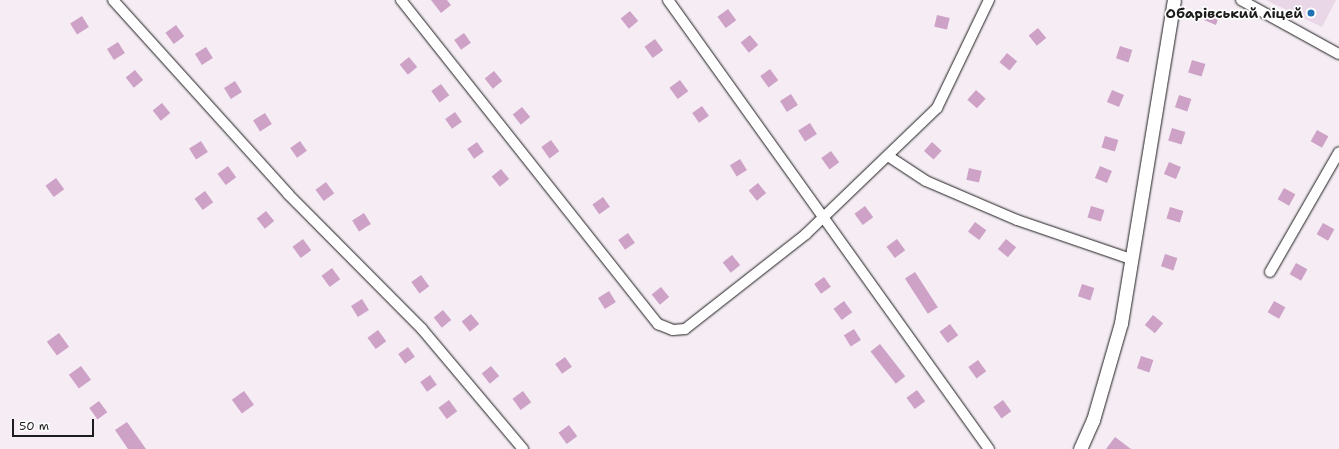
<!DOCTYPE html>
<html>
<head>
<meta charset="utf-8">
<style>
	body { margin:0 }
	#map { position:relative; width:1339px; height:449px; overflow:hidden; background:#f5ecf4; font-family:"Shantell Sans",sans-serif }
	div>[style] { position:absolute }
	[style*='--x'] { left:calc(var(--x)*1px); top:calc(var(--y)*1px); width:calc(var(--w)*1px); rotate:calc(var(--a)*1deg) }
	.built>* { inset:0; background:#e9d6e6 }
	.building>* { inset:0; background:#cda2c6; transform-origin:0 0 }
	.roads { filter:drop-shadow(0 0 1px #1c1c1c) drop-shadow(0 0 1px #1c1c1c) }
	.minor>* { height:10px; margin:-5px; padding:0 5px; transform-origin:5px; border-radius:5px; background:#fff }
	.tertiary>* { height:13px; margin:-6.5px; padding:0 6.5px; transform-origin:6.5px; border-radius:6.5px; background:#fff }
	.dots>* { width:11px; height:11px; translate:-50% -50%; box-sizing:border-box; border:2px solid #fff; border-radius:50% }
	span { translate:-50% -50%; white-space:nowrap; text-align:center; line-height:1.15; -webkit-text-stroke:3.5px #fff; paint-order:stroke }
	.poi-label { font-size:14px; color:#1c1c1c; font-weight:700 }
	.right { translate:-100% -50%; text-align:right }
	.scale { position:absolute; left:12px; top:419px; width:82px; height:18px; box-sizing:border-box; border:2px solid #1c1c1c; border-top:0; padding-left:5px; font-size:12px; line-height:14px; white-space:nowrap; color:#1c1c1c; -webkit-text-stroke:3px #fff; paint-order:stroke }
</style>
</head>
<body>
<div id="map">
	<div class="built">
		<div style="clip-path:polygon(1266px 0,1336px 0,1322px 27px)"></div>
	</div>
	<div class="building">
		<div style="clip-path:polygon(431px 0,447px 0,451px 5px,441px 13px)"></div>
		<div style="left:728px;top:9px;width:14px;height:13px;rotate:54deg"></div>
		<div style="clip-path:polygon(1207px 9px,1220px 13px,1216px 25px,1204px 20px)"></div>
		<div style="left:630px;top:11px;width:13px;height:12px;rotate:51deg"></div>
		<div style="left:937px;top:15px;width:13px;height:12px;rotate:13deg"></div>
		<div style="left:82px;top:16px;width:13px;height:14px;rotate:58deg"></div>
		<div style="left:176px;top:25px;width:14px;height:13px;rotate:54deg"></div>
		<div style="left:1038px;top:28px;width:13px;height:12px;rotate:51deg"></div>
		<div style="left:464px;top:33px;width:12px;height:12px;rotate:55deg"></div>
		<div style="left:750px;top:35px;width:13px;height:12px;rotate:51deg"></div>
		<div style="left:655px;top:39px;width:14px;height:13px;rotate:54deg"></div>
		<div style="left:118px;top:42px;width:13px;height:13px;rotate:58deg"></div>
		<div style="left:1120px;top:46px;width:13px;height:13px;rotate:18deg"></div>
		<div style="left:206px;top:47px;width:13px;height:13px;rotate:58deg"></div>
		<div style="left:1007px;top:53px;width:13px;height:12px;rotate:39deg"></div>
		<div style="left:409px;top:57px;width:13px;height:12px;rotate:51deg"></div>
		<div style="left:1192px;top:60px;width:14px;height:13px;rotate:17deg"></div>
		<div style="left:770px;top:69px;width:14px;height:12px;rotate:54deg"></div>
		<div style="left:135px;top:70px;width:13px;height:12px;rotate:51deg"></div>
		<div style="left:494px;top:71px;width:13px;height:12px;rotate:51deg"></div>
		<div style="left:680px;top:80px;width:14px;height:13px;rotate:54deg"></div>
		<div style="left:235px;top:81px;width:13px;height:13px;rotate:58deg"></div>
		<div style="left:441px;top:84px;width:14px;height:12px;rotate:54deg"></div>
		<div style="left:976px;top:90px;width:13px;height:13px;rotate:42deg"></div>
		<div style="left:1112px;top:90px;width:13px;height:13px;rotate:23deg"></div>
		<div style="left:791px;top:94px;width:13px;height:13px;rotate:58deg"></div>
		<div style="left:1179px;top:95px;width:13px;height:13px;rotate:18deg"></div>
		<div style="left:162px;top:103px;width:13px;height:12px;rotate:51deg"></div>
		<div style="left:702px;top:106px;width:12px;height:12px;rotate:55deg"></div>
		<div style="left:522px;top:107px;width:13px;height:12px;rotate:51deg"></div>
		<div style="left:455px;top:112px;width:12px;height:12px;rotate:55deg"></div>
		<div style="left:265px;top:113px;width:13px;height:14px;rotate:58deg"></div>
		<div style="left:810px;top:123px;width:13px;height:14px;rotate:58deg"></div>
		<div style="left:1172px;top:128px;width:14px;height:13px;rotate:17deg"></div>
		<div style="left:1317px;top:130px;width:13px;height:13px;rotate:29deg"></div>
		<div style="left:1105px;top:136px;width:14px;height:12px;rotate:17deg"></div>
		<div style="left:551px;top:140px;width:14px;height:12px;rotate:54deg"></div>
		<div style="left:201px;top:141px;width:13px;height:14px;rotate:58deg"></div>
		<div style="left:300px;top:141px;width:12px;height:12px;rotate:55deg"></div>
		<div style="left:477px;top:142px;width:12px;height:12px;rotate:55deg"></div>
		<div style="left:932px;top:142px;width:13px;height:12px;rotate:42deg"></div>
		<div style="left:831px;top:151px;width:14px;height:12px;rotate:54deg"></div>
		<div style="left:740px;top:159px;width:13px;height:12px;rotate:58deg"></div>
		<div style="left:1169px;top:162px;width:13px;height:13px;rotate:23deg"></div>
		<div style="left:228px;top:166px;width:14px;height:13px;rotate:54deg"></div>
		<div style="left:1100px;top:166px;width:13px;height:13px;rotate:23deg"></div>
		<div style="left:969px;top:168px;width:13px;height:12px;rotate:13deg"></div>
		<div style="left:501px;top:169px;width:13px;height:12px;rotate:51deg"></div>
		<div style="left:56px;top:178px;width:14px;height:13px;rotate:54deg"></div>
		<div style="left:326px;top:182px;width:14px;height:13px;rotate:54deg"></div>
		<div style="left:758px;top:183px;width:13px;height:12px;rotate:51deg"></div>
		<div style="left:1284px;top:188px;width:13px;height:13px;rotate:29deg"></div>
		<div style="left:205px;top:191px;width:14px;height:13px;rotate:54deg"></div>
		<div style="left:603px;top:197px;width:12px;height:13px;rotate:55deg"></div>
		<div style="left:865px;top:206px;width:14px;height:13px;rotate:54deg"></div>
		<div style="left:1091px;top:206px;width:14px;height:12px;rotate:17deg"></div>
		<div style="left:1170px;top:207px;width:14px;height:12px;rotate:17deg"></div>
		<div style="left:266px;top:211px;width:13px;height:12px;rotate:51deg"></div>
		<div style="left:364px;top:213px;width:13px;height:14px;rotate:58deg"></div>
		<div style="left:975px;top:222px;width:14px;height:12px;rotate:36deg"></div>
		<div style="left:1323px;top:223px;width:13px;height:13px;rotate:29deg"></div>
		<div style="left:628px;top:233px;width:12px;height:12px;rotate:55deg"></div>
		<div style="left:303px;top:239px;width:14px;height:13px;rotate:54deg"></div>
		<div style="left:897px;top:239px;width:14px;height:13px;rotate:54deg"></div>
		<div style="left:1006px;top:239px;width:13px;height:13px;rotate:39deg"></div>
		<div style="left:1165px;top:254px;width:13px;height:13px;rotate:18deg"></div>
		<div style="left:732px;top:255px;width:13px;height:12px;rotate:51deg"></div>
		<div style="left:1296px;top:263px;width:13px;height:13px;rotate:29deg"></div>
		<div style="left:332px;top:268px;width:14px;height:13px;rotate:54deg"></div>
		<div style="left:915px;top:272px;width:42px;height:12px;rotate:57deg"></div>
		<div style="left:421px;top:275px;width:14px;height:12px;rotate:54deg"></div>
		<div style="left:824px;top:277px;width:12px;height:12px;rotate:55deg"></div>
		<div style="left:1082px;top:284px;width:13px;height:13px;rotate:18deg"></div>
		<div style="left:661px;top:287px;width:13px;height:12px;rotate:51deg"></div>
		<div style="left:609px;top:291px;width:13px;height:13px;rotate:58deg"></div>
		<div style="left:362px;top:299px;width:13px;height:13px;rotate:58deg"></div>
		<div style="left:844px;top:301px;width:14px;height:13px;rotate:54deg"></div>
		<div style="left:1274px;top:301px;width:13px;height:13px;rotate:29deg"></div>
		<div style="left:443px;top:310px;width:13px;height:12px;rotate:51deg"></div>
		<div style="left:471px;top:314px;width:13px;height:12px;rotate:51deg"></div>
		<div style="left:1153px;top:315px;width:13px;height:13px;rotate:39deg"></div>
		<div style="left:950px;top:324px;width:14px;height:13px;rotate:54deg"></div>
		<div style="left:854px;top:329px;width:13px;height:12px;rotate:58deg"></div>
		<div style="left:378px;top:330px;width:14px;height:13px;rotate:54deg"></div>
		<div style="left:59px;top:333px;width:17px;height:15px;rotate:54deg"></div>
		<div style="left:880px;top:344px;width:41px;height:12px;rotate:52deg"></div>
		<div style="left:408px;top:347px;width:12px;height:12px;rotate:55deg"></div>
		<div style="left:1141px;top:356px;width:13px;height:13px;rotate:18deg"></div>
		<div style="left:565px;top:357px;width:12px;height:12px;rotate:55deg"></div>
		<div style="left:978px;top:360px;width:14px;height:12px;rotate:54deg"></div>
		<div style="left:81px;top:366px;width:17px;height:15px;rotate:54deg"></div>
		<div style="left:491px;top:366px;width:13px;height:12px;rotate:51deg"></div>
		<div style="left:430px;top:375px;width:12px;height:12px;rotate:55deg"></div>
		<div style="left:917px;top:390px;width:14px;height:13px;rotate:54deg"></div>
		<div style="left:244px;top:391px;width:17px;height:15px;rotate:54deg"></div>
		<div style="left:523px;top:391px;width:14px;height:13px;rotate:54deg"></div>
		<div style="left:449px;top:400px;width:14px;height:13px;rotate:54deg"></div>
		<div style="left:1003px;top:400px;width:14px;height:12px;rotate:54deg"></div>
		<div style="left:99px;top:401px;width:14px;height:12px;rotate:54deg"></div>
		<div style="clip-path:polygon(127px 422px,146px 449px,128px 449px,115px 430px)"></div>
		<div style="left:569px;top:425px;width:14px;height:13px;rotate:54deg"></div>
		<div style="clip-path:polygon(1115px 437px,1131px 449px,1106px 449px)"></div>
	</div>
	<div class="roads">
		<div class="minor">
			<div style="--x:113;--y:0;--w:261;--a:47.9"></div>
			<div style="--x:288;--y:194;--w:190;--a:45.2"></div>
			<div style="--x:422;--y:329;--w:157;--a:49.9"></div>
			<div style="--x:401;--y:0;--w:414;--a:51.6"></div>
			<div style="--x:658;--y:324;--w:16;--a:22"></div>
			<div style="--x:673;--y:330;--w:12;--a:-5"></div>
			<div style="--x:685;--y:329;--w:154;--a:-38.1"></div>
			<div style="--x:806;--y:234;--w:182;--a:-43.9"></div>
			<div style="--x:937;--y:108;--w:120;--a:-64.3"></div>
			<div style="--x:668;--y:0;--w:552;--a:54.44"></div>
			<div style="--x:1241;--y:0;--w:112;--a:28.9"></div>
			<div style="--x:888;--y:156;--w:45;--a:33.3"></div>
			<div style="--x:926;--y:181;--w:99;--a:23.2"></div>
			<div style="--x:1017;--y:220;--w:120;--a:18.9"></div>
			<div style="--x:1270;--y:272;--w:138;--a:-60.1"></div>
		</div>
		<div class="tertiary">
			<div style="--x:1080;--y:449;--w:32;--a:-66"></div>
			<div style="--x:1093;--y:420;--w:101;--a:-73.9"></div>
			<div style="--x:1121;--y:323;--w:327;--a:-80.7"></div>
		</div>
	</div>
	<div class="dots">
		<div style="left:1311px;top:13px;background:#1f6fb2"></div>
	</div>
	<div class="poi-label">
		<span class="right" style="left:1303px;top:13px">Обарівський ліцей</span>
	</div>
	<div class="scale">50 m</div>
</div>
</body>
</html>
